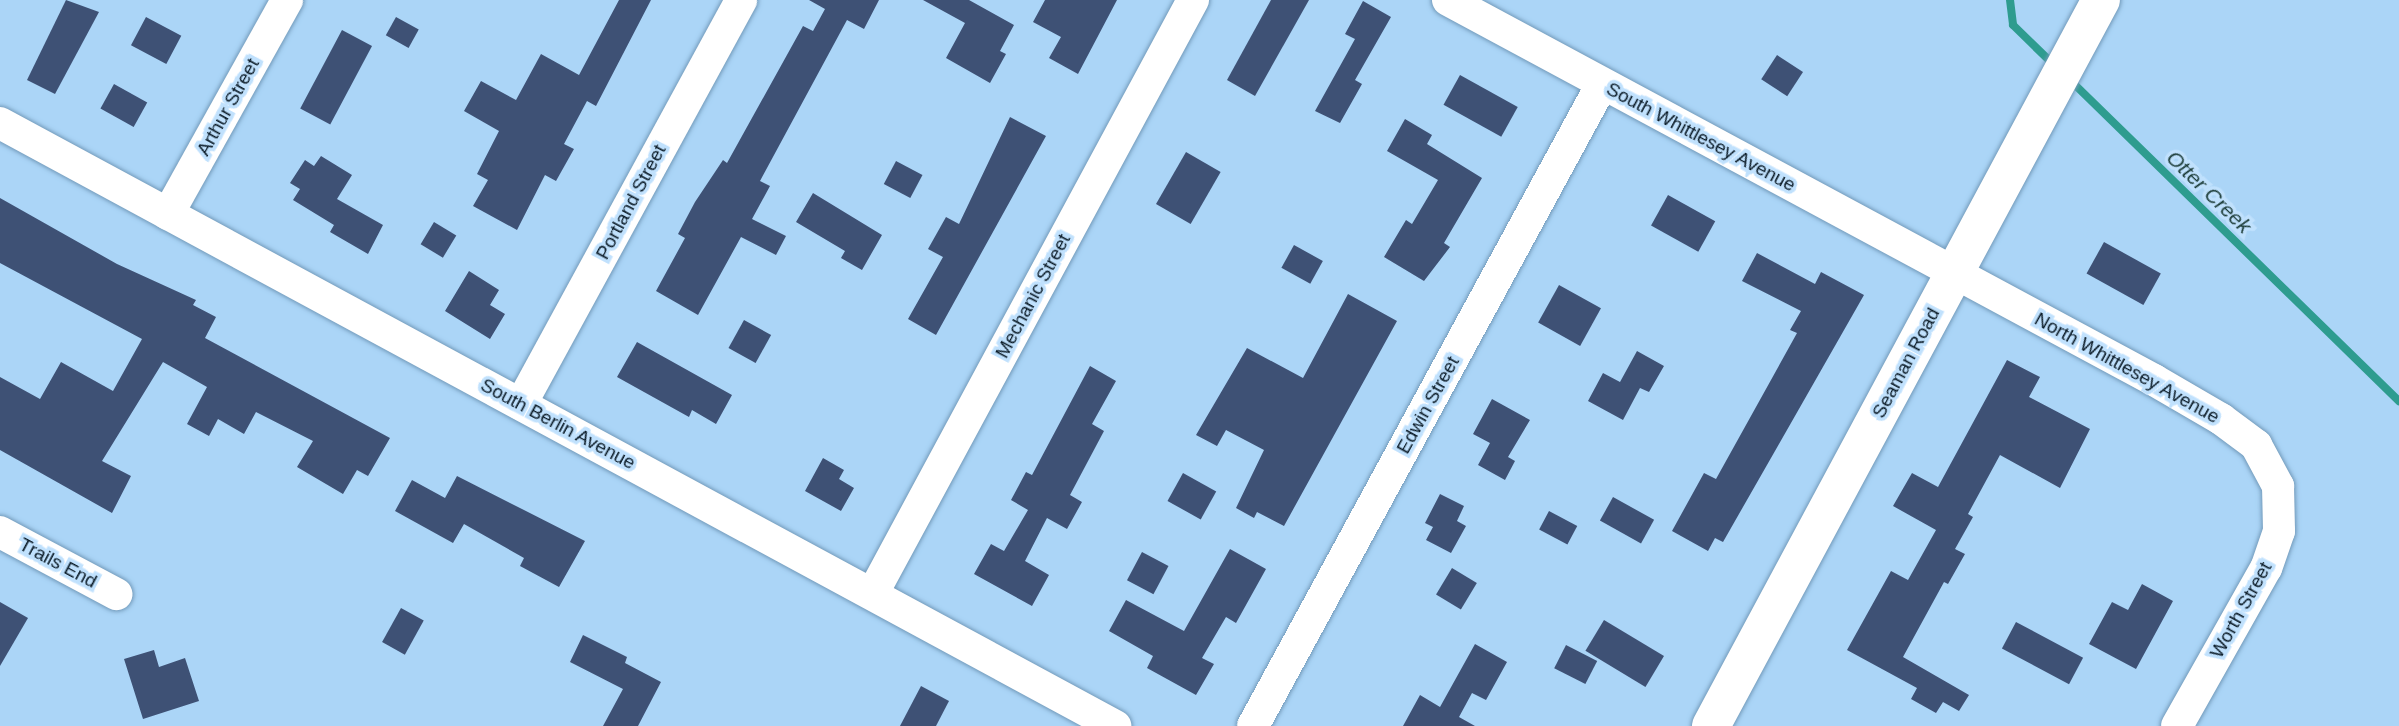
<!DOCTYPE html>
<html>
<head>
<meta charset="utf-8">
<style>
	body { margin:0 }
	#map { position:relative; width:2399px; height:726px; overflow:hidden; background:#abd5f7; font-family:Arial,sans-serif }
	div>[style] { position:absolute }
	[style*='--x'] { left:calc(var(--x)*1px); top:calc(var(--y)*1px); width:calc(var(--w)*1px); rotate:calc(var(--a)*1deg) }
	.stream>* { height:8px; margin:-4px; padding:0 4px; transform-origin:4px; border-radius:4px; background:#2e9c8f }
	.building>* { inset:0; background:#3e5175; transform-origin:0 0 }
	.roads { filter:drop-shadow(0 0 2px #729aba) drop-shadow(0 0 2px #729aba) }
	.minor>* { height:32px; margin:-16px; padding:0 16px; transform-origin:16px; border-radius:16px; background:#fff }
	.tertiary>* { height:38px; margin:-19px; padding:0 19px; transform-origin:19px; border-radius:19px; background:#fff }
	span { translate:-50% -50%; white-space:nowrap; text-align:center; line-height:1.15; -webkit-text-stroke:7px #c0e1fd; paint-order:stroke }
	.street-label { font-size:19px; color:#0b1b27 }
	.water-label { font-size:21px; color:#1b3b37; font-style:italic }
</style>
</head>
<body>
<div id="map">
	<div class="stream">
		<div style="--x:2010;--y:0;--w:25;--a:83"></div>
		<div style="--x:2013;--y:25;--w:59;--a:44.3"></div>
		<div style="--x:2070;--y:80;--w:460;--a:44.3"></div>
	</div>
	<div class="building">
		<div style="clip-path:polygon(66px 0,99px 12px,55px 94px,27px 80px)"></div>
		<div style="clip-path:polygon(619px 0,651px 0,596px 106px,587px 101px,564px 144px,574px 149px,556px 181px,545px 175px,517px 230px,473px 206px,488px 180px,477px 174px,499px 131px,464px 111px,481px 81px,516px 100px,541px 54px,579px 75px)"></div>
		<div style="clip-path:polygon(809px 0,879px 0,864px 29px,847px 20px,760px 181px,770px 186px,752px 219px,786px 236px,776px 255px,741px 237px,698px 315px,656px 291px,685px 238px,678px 234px,695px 202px,723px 160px,727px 163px,803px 26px,813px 31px,825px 9px)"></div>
		<div style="clip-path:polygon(923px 0,969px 0,1014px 25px,1000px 51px,1006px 54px,990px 83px,946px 58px,965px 23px)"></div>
		<div style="clip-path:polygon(1045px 0,1117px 0,1078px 74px,1049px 58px,1061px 37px,1033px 22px)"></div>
		<div style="clip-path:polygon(1271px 0,1309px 0,1255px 96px,1227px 80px)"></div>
		<div style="clip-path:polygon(1363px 1px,1391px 17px,1355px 80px,1362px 84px,1340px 123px,1315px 111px,1355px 39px,1345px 34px)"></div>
		<div style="left:146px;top:17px;width:40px;height:32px;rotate:28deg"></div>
		<div style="left:396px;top:17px;width:26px;height:21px;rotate:29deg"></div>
		<div style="left:342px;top:30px;width:34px;height:89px;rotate:28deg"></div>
		<div style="left:1777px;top:55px;width:31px;height:29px;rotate:33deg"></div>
		<div style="left:1460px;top:75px;width:66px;height:34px;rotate:29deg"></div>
		<div style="left:114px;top:84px;width:38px;height:28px;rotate:29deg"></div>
		<div style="clip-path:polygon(1010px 117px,1046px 136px,936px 335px,908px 319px,943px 257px,928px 249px,946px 217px,959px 224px)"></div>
		<div style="clip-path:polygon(1405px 119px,1432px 135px,1427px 144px,1482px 178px,1444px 243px,1450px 247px,1424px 281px,1384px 257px,1406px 220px,1412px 224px,1438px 180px,1387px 151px)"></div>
		<div style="left:1186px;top:152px;width:40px;height:60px;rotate:30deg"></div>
		<div style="clip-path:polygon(321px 156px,352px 175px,337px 199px,383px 225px,368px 254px,330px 232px,334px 225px,293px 200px,300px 189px,290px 183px,305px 160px,314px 166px)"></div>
		<div style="left:896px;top:161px;width:30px;height:26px;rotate:28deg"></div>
		<div style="clip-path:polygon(813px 193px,882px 235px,862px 270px,841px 258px,845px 251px,796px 222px)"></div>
		<div style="left:1668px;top:195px;width:54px;height:35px;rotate:29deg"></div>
		<div style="clip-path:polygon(0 198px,117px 264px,196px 300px,193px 305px,216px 317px,205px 338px,390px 438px,368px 476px,357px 470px,343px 494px,297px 467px,313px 441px,256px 412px,244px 434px,218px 419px,209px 436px,187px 424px,207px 387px,163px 362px,102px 461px,131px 476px,112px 513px,0 450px,0 377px,40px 399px,61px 362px,113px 391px,142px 339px,0 263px)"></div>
		<div style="left:434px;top:222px;width:26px;height:26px;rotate:31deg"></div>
		<div style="left:2104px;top:242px;width:65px;height:36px;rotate:29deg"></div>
		<div style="left:1294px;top:245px;width:33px;height:26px;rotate:29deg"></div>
		<div style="clip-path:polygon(1757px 253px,1815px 284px,1821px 272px,1864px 295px,1723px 542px,1715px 538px,1708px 551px,1672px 531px,1704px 473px,1716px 479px,1797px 333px,1790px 330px,1801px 311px,1742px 281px)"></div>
		<div style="clip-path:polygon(469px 271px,499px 290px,490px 305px,505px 314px,490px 339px,445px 311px)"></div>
		<div style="left:1559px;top:285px;width:48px;height:43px;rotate:29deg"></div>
		<div style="clip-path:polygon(1348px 294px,1397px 321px,1284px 526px,1257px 512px,1254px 518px,1236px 508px,1264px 450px,1226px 430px,1217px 446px,1196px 435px,1247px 348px,1303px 378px)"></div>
		<div style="left:744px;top:320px;width:31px;height:32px;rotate:29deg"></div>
		<div style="clip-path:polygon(637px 342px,732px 395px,716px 424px,692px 410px,689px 417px,617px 377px)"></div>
		<div style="clip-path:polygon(1637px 351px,1664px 366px,1649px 392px,1640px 388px,1623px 420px,1588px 401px,1603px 373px,1620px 382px)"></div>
		<div style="clip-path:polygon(2007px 360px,2040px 377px,2029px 397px,2090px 429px,2060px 488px,2000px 455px,1968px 514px,1973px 517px,1955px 549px,1965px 554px,1948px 584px,1944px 582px,1903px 657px,1969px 695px,1959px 711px,1943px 702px,1936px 713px,1911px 699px,1917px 688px,1847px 650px,1891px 571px,1908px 580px,1936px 530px,1893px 506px,1912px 473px,1938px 487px)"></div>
		<div style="clip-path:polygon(1090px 366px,1116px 381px,1092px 424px,1104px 431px,1070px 495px,1082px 502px,1067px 529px,1047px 518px,1025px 561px,1049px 575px,1032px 606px,974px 574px,991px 544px,1004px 551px,1028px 510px,1011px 500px,1026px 472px,1032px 475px)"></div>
		<div style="clip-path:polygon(1492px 399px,1530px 420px,1508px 457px,1515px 461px,1505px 480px,1478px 465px,1490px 443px,1473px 434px)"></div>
		<div style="clip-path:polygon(823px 458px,844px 470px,839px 479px,854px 488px,841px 511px,805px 491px)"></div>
		<div style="left:1183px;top:473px;width:38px;height:32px;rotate:29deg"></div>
		<div style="clip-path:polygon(457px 476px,585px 541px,559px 587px,520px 566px,524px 558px,464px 524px,453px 543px,395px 511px,412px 480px,445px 498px)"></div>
		<div style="clip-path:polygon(1440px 494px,1464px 506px,1457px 521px,1466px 526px,1451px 553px,1426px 540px,1433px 527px,1425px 523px)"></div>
		<div style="left:1613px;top:497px;width:47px;height:27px;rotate:29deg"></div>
		<div style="left:1549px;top:511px;width:32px;height:21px;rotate:28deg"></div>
		<div style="clip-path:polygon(1230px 549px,1266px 569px,1236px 623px,1226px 617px,1202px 658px,1214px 664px,1196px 695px,1147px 668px,1153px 656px,1109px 631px,1126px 600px,1184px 631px)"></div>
		<div style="left:1142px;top:552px;width:30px;height:32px;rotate:28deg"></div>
		<div style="left:1452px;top:568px;width:29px;height:31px;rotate:31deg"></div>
		<div style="clip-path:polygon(2142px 584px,2173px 601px,2136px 669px,2089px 644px,2112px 602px,2128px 610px)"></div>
		<div style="clip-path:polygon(0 602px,28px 618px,0 666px)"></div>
		<div style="left:401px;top:608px;width:26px;height:39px;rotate:29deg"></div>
		<div style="left:1604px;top:620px;width:70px;height:36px;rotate:31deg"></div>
		<div style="left:2016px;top:622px;width:76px;height:30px;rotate:28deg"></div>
		<div style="clip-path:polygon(583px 635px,627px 657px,625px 663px,661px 682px,638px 726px,603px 726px,623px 689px,570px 662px)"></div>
		<div style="clip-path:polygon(1475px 644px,1507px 662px,1486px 700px,1472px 693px,1459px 717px,1475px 726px,1403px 726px,1420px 695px,1440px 707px)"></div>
		<div style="left:1566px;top:645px;width:35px;height:26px;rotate:27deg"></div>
		<div style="clip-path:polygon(154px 650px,159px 667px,185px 658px,199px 701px,143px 719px,124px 659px)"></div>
		<div style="clip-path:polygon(921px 686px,949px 701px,936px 726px,900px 726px)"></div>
	</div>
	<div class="roads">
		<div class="minor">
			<div style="--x:1448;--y:0;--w:802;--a:28.29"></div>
			<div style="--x:2154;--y:380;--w:78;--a:30.2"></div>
			<div style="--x:2221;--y:419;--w:44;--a:36.6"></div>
			<div style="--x:2256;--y:445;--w:47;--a:61.8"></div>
			<div style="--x:2278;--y:486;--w:45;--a:88.7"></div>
			<div style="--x:2279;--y:531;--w:39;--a:109"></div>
			<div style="--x:2266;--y:568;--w:181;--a:119.4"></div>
			<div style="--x:0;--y:123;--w:1268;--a:28.4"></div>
			<div style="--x:168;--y:214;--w:245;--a:-60.9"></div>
			<div style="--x:521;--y:404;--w:460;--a:-61.4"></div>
			<div style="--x:0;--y:532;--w:132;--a:28.1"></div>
			<div style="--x:873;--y:593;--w:674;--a:-61.65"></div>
			<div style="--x:1253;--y:726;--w:731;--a:-61.47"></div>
		</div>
		<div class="tertiary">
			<div style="--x:1711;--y:726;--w:824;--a:-61.76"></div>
		</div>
	</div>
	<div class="street-label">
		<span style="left:228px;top:107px;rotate:-61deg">Arthur Street</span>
		<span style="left:1701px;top:137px;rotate:28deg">South Whittlesey Avenue</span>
		<span style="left:631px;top:202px;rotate:-62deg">Portland Street</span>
		<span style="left:1033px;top:296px;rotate:-62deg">Mechanic Street</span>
		<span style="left:1906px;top:363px;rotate:-62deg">Seaman Road</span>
		<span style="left:2127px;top:368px;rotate:29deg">North Whittlesey Avenue</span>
		<span style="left:1428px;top:405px;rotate:-61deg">Edwin Street</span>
		<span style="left:558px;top:424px;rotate:28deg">South Berlin Avenue</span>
		<span style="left:58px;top:563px;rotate:28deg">Trails End</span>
		<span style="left:2241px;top:610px;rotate:-61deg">Worth Street</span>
	</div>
	<div class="water-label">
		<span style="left:2209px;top:192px;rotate:44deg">Otter Creek</span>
	</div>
</div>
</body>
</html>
